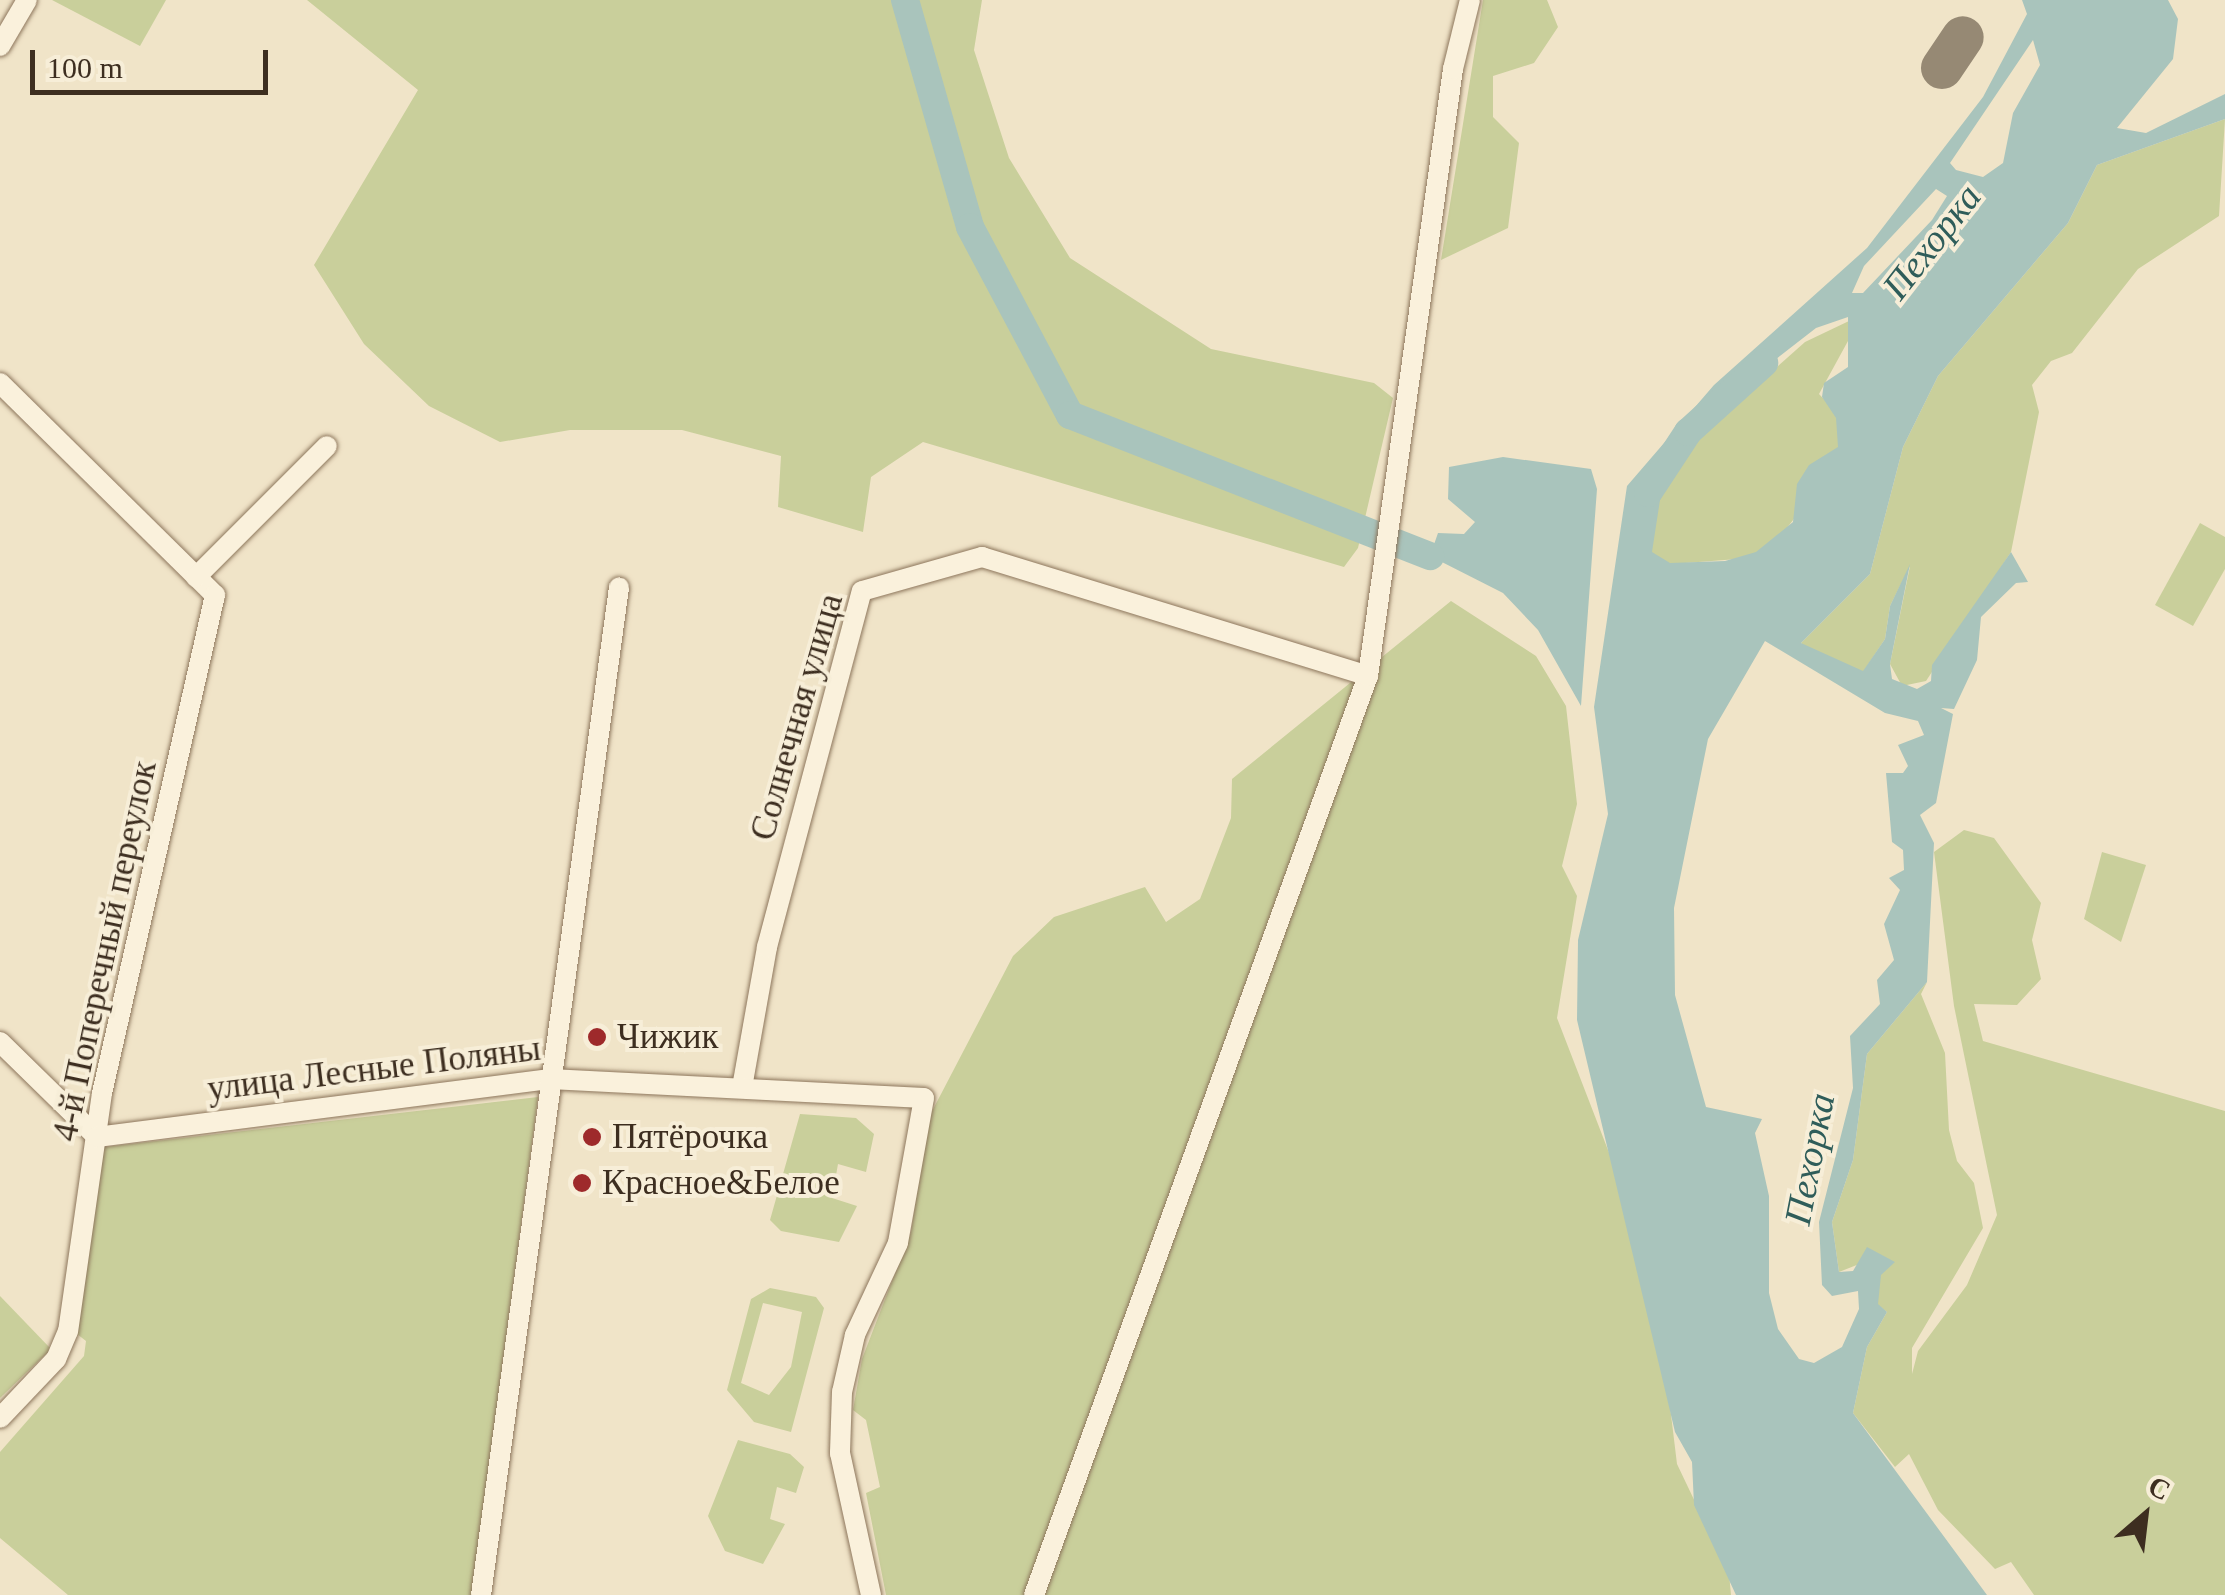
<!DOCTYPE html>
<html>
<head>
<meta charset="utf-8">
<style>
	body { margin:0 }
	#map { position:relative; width:2225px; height:1595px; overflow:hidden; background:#f0e4c8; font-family:Georgia,serif }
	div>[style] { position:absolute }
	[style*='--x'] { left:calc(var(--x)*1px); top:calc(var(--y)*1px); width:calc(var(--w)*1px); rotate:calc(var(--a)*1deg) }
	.green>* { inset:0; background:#c9cf9b }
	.water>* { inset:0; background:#a9c4bc }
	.river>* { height:28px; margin:-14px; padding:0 14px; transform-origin:14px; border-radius:14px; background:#a9c4bc }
	.taxiway>* { height:42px; margin:-21px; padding:0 21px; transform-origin:21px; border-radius:21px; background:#968974 }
	.roads { filter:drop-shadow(0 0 2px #8d765c) drop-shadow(0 0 2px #8d765c) }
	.minor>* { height:20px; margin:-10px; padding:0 10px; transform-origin:10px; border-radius:10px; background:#faf1dc }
	.dots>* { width:28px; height:28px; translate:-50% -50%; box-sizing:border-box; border:5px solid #f7eed8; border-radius:50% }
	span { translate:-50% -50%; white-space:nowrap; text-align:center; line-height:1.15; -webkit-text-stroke:8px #f7eed8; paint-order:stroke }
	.street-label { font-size:35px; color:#3d2e20 }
	.poi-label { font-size:35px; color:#3d2e20 }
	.left { translate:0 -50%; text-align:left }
	.water-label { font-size:38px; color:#2f5d5a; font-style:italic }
	.north { position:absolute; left:2095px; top:1465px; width:100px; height:100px; -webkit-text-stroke:8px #f7eed8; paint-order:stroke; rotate:28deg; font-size:28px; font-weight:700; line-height:40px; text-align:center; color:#3d2e20 }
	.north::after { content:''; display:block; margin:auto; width:35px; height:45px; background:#3d2e20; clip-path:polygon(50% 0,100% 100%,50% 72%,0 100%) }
	.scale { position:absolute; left:30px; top:50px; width:238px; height:45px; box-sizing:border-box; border:5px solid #3d2e20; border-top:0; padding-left:12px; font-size:30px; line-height:35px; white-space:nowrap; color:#3d2e20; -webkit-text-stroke:8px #f7eed8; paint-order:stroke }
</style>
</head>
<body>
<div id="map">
	<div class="green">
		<div style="clip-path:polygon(52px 0,166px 0,140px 46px)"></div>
		<div style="clip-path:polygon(307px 0,982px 0,974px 50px,1009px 158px,1070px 258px,1211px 349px,1374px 383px,1393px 398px,1358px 548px,1344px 567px,923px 442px,871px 477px,863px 532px,778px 507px,781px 456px,682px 430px,570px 430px,500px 442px,429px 406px,364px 344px,314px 265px,418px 90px)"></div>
		<div style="clip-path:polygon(1483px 0,1547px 0,1558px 27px,1534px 63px,1493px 76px,1493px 117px,1519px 143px,1508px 228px,1441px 260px)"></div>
		<div style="clip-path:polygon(2225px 119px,2219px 216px,2138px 269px,2072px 353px,2051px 361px,2032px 385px,2039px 412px,2011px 552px,1926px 681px,1902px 686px,1890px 664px,1910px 566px,1890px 606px,1885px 639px,1863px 672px,1812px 654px,1801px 643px,1870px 574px,1903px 447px,1938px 376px,2068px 223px,2097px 165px)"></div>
		<div style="clip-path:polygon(1849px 321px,1854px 330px,1819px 394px,1837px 413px,1840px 455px,1797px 515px,1764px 557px,1659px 565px,1646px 543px,1661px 470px,1805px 342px)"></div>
		<div style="clip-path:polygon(2200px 523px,2225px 537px,2225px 569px,2193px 626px,2155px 605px)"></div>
		<div style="clip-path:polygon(1451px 601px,1536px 656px,1566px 706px,1577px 804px,1562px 866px,1577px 896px,1557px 1018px,1613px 1163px,1668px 1390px,1677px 1464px,1729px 1573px,1731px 1595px,886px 1595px,866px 1493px,880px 1487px,866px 1420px,853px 1410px,862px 1359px,911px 1232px,928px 1119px,1013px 956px,1054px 917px,1145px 887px,1166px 922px,1200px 899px,1231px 818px,1232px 779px)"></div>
		<div style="clip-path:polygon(1964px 830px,1994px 838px,2041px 903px,2032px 940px,2041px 979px,2017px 1005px,1974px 1004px,1983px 1041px,2225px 1111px,2225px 1595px,2034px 1595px,2011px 1562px,1995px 1569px,1938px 1510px,1909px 1454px,1895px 1467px,1853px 1413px,1867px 1347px,1887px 1312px,1878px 1305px,1877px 1257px,1839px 1272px,1832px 1222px,1853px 1160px,1867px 1054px,1927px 982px,1921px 994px,1945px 1053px,1949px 1130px,1957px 1161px,1974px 1183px,1983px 1228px,1912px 1348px,1912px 1374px,1918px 1351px,1967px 1285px,1997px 1215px,1954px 1006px,1934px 852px)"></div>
		<div style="clip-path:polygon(2102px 852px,2146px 865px,2121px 942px,2084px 919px)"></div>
		<div style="clip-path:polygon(538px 1097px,472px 1595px,68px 1595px,0 1538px,0 1452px,84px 1356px,86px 1341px,77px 1334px,104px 1147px)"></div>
		<div style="clip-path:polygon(800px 1114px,856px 1118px,874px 1134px,866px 1172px,838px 1164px,832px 1198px,857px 1206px,839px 1242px,781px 1231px,770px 1220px)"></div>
		<div style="clip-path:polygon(evenodd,770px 1288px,816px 1297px,824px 1308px,791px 1432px,754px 1422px,727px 1390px,751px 1299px,770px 1288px,763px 1303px,802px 1312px,791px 1367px,769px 1395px,741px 1383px,763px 1303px)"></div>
		<div style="clip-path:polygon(0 1296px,51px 1349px,0 1398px)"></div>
		<div style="clip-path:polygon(738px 1440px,790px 1454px,804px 1467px,796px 1493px,777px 1487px,770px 1519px,785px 1524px,763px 1564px,725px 1551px,708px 1516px)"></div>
	</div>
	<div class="water">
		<div style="clip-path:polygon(evenodd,2022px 0,2168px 0,2178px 19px,2173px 59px,2117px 128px,2146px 133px,2225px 94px,2225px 119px,2097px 165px,2068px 223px,1938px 376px,1903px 447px,1870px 574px,1801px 643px,1863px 671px,1885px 639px,1890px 606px,1910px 564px,1890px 664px,1892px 679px,1917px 689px,1931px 681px,1932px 665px,2011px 552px,2028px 582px,2016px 583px,1981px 617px,1977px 660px,1954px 709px,1941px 708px,1953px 714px,1936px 803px,1920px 815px,1934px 843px,1927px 982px,1867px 1054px,1853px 1160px,1832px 1222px,1839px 1272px,1853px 1271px,1867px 1247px,1895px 1262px,1881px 1275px,1878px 1304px,1887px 1312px,1867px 1347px,1853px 1413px,1987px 1595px,1736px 1595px,1694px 1505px,1692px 1462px,1675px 1432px,1577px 1020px,1578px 940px,1608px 814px,1594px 707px,1627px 486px,1714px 385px,1867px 248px,1983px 97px,2027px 14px,2022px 0,2033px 40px,2040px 65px,2013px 113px,2003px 163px,1983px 177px,1956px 170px,1950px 163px,2033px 40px,2022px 0,1936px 189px,1947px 196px,1932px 220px,1863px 293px,1852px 293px,1864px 266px,1936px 189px,2022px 0,1848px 317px,1848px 367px,1824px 383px,1822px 397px,1836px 418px,1838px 447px,1809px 465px,1797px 484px,1793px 522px,1756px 552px,1725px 561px,1670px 563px,1652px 552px,1666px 461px,1727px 397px,1816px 328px,1848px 317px,2022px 0,1765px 641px,1885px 713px,1918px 721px,1924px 735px,1898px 745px,1908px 766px,1903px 773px,1886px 773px,1892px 842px,1903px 850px,1904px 870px,1889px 878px,1900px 890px,1884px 924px,1894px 960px,1877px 980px,1880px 1004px,1850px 1036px,1853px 1088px,1819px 1222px,1822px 1285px,1832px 1296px,1858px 1291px,1859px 1309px,1842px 1347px,1814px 1363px,1799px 1359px,1778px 1329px,1769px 1293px,1769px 1196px,1755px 1133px,1762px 1119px,1706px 1107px,1675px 995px,1674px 908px,1708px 739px,1765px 641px)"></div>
		<div style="clip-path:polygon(1503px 457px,1591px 469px,1597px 489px,1581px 706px,1538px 630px,1503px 593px,1430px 556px,1438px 533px,1464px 534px,1475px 522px,1448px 499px,1449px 467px)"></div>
	</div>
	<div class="river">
		<div style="--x:905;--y:0;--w:236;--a:74"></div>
		<div style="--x:970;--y:227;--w:213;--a:62"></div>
		<div style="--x:1070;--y:415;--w:387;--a:21.4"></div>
		<div style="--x:1648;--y:493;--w:73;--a:-56.7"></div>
		<div style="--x:1688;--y:432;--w:103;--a:-42.2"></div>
	</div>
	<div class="taxiway">
		<div style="--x:1942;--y:68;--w:37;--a:-56"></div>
	</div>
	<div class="roads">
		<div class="minor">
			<div style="--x:0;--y:46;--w:53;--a:-59.6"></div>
			<div style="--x:0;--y:383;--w:302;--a:44.6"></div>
			<div style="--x:215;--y:595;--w:511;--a:102.78"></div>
			<div style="--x:102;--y:1093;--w:240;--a:98.1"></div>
			<div style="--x:68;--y:1331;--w:30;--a:113"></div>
			<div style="--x:56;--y:1359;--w:81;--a:133.5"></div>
			<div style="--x:196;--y:577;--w:185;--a:-45"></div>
			<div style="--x:0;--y:1042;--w:136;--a:44.4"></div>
			<div style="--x:743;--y:1082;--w:137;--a:-79.9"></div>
			<div style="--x:767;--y:947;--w:368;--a:-75.1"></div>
			<div style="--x:862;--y:591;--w:125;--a:-15.8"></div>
			<div style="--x:982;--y:557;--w:404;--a:17.1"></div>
			<div style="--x:97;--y:1137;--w:457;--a:-7.3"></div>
			<div style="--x:550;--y:1079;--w:374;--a:2.9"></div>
			<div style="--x:924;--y:1098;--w:147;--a:100.2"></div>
			<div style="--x:898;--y:1243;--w:102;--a:115.1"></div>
			<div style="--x:855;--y:1335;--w:58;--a:102.8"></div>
			<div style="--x:842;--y:1392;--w:61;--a:91.9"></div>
			<div style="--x:840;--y:1453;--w:145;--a:77.7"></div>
			<div style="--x:481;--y:1595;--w:1017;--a:-82.2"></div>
			<div style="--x:1034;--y:1595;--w:978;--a:-70.03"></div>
			<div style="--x:1368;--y:676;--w:613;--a:-82.03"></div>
			<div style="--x:1453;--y:69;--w:71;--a:-76.2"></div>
		</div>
	</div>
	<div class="dots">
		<div style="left:597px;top:1037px;background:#9e2a2b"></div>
		<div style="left:592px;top:1137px;background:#9e2a2b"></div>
		<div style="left:582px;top:1183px;background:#9e2a2b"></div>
	</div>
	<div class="street-label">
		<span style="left:797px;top:717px;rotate:-74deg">Солнечная улица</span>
		<span style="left:105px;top:951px;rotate:-78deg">4-й Поперечный переулок</span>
		<span style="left:374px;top:1069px;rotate:-7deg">улица Лесные Поляны</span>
	</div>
	<div class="poi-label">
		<span class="left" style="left:617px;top:1037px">Чижик</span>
		<span class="left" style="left:612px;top:1137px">Пятёрочка</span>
		<span class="left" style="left:602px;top:1183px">Красное&amp;Белое</span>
	</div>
	<div class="water-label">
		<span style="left:1932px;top:242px;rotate:-52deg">Пехорка</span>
		<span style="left:1810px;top:1159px;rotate:-79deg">Пехорка</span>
	</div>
	<div class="north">С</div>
	<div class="scale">100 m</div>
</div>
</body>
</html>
